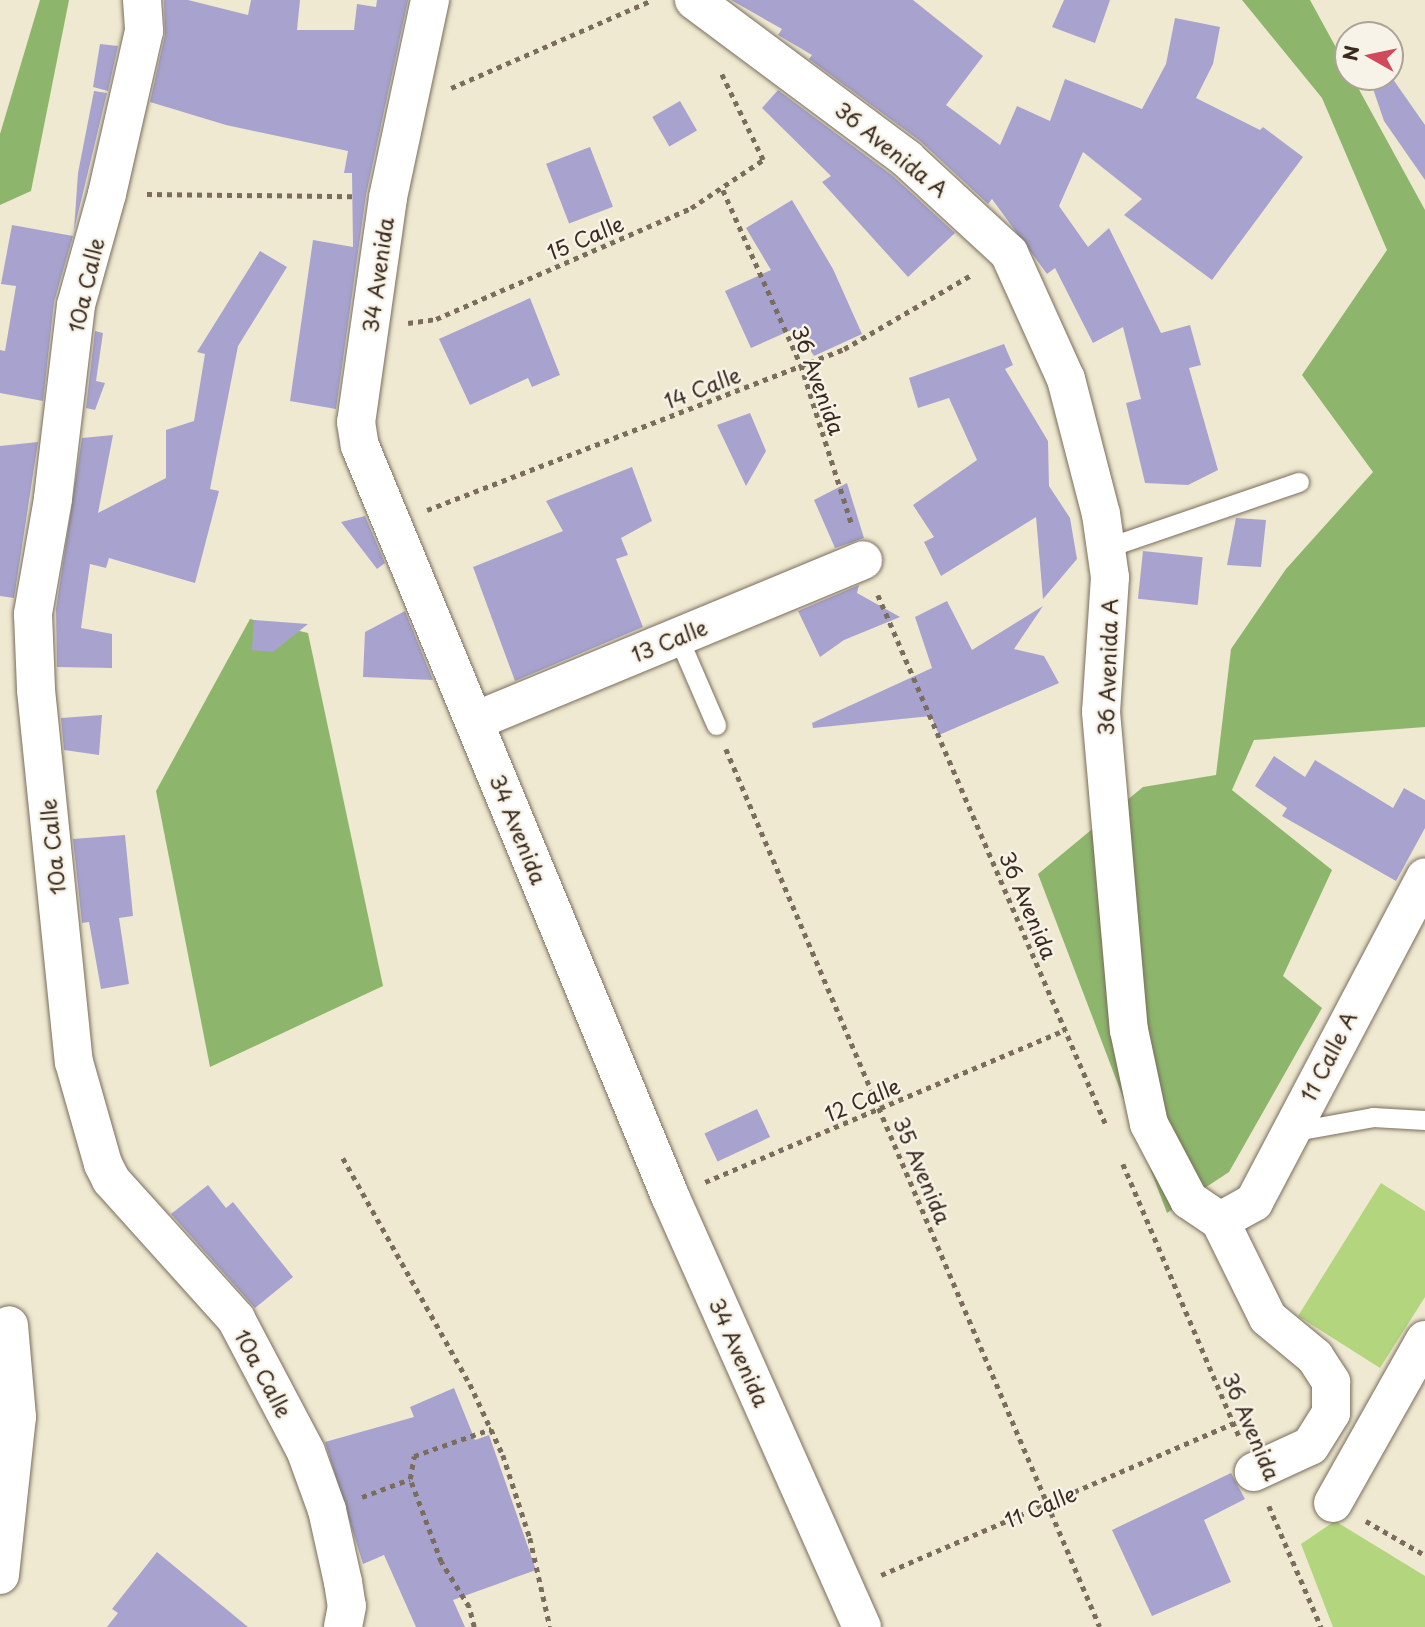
<!DOCTYPE html>
<html>
<head>
<meta charset="utf-8">
<style>
	body { margin:0 }
	#map { position:relative; width:1425px; height:1627px; overflow:hidden; background:#efe9d1; font-family:"Playpen Sans",sans-serif }
	div>[style] { position:absolute }
	[style*='--x'] { left:calc(var(--x)*1px); top:calc(var(--y)*1px); width:calc(var(--w)*1px); rotate:calc(var(--a)*1deg) }
	.green>* { inset:0; background:#b2d57d }
	.forest>* { inset:0; background:#8db66c }
	.building>* { inset:0; background:#a8a3ce; transform-origin:0 0 }
	.path>* { height:4.5px; margin-top:-2.25px; transform-origin:0; background:repeating-linear-gradient(90deg,#7a6d5d 0 5px,transparent 0 10px) }
	.roads { filter:drop-shadow(0 0 2px #7a6d5d) drop-shadow(0 0 2px #7a6d5d) }
	.lane>* { height:19px; margin:-9.5px; padding:0 9.5px; transform-origin:9.5px; border-radius:9.5px; background:#fff }
	.street>* { height:38px; margin:-19px; padding:0 19px; transform-origin:19px; border-radius:19px; background:#fff }
	span { translate:-50% -50%; white-space:nowrap; text-align:center; line-height:1.15; -webkit-text-stroke:5px #f7f3e8; paint-order:stroke }
	.street-label { font-size:21px; color:#3b2a1e }
	.north { position:absolute; left:1334px; top:21px; width:70px; height:70px; box-sizing:border-box; background:#f7f3e8; border:2px solid #aca397; border-radius:50%; rotate:279deg; font-size:19px; font-weight:700; line-height:28px; text-align:center; color:#3b2a1e }
	.north::after { content:''; display:block; margin:auto; width:24px; height:32px; background:#d1495b; clip-path:polygon(50% 0,100% 100%,50% 72%,0 100%) }
</style>
</head>
<body>
<div id="map">
	<div class="green">
		<div style="clip-path:polygon(1381px 1183px,1425px 1211px,1425px 1297px,1380px 1368px,1298px 1316px)"></div>
		<div style="clip-path:polygon(1335px 1521px,1425px 1576px,1425px 1627px,1333px 1627px,1301px 1544px)"></div>
	</div>
	<div class="forest">
		<div style="clip-path:polygon(40px 0,69px 0,31px 191px,0 205px,0 134px)"></div>
		<div style="clip-path:polygon(1242px 0,1310px 0,1425px 210px,1425px 727px,1254px 740px,1232px 790px,1332px 870px,1283px 976px,1322px 1008px,1229px 1172px,1167px 1213px,1038px 874px,1143px 787px,1216px 775px,1231px 649px,1286px 569px,1373px 472px,1302px 375px,1387px 250px,1322px 98px)"></div>
		<div style="clip-path:polygon(250px 619px,308px 633px,383px 986px,210px 1067px,156px 791px)"></div>
	</div>
	<div class="building">
		<div style="clip-path:polygon(164px 0,188px 0,248px 15px,251px 0,300px 0,297px 30px,354px 30px,357px 4px,376px 7px,377px 0,408px 0,366px 195px,336px 409px,290px 401px,313px 240px,353px 247px,352px 173px,344px 173px,348px 151px,226px 125px,150px 102px,165px 35px)"></div>
		<div style="clip-path:polygon(731px 0,913px 0,983px 56px,946px 105px,1000px 145px,1017px 106px,1050px 121px,1065px 79px,1142px 109px,1166px 64px,1175px 18px,1220px 27px,1213px 64px,1196px 98px,1260px 130px,1263px 127px,1303px 157px,1212px 280px,1124px 215px,1142px 199px,1083px 152px,1059px 206px,1088px 247px,1109px 228px,1161px 333px,1190px 325px,1201px 365px,1189px 368px,1218px 470px,1188px 485px,1145px 483px,1126px 403px,1141px 399px,1123px 327px,1093px 343px,1055px 268px,1047px 274px,992px 199px,988px 204px,920px 141px,809px 59px,812px 55px,778px 35px,782px 29px)"></div>
		<div style="clip-path:polygon(1064px 0,1110px 0,1095px 43px,1052px 27px)"></div>
		<div style="clip-path:polygon(100px 44px,118px 46px,108px 91px,93px 87px)"></div>
		<div style="clip-path:polygon(1390px 75px,1425px 125px,1425px 180px,1384px 121px,1369px 77px)"></div>
		<div style="clip-path:polygon(778px 90px,893px 176px,955px 233px,908px 277px,822px 182px,831px 176px,762px 108px)"></div>
		<div style="clip-path:polygon(94px 91px,107px 93px,74px 230px,78px 173px)"></div>
		<div style="left:680px;top:101px;width:34px;height:32px;rotate:60deg"></div>
		<div style="left:590px;top:147px;width:64px;height:47px;rotate:69deg"></div>
		<div style="clip-path:polygon(792px 200px,833px 269px,862px 334px,814px 356px,796px 328px,751px 348px,725px 291px,771px 270px,746px 228px)"></div>
		<div style="clip-path:polygon(12px 225px,73px 236px,54px 302px,43px 401px,0 393px,0 350px,5px 351px,16px 286px,1px 284px)"></div>
		<div style="clip-path:polygon(260px 251px,287px 267px,238px 346px,210px 489px,219px 491px,195px 583px,109px 558px,106px 568px,90px 564px,81px 628px,112px 634px,112px 668px,57px 667px,56px 609px,82px 438px,113px 435px,98px 513px,166px 478px,166px 430px,194px 421px,205px 354px,197px 352px)"></div>
		<div style="clip-path:polygon(530px 298px,560px 375px,532px 387px,528px 378px,470px 405px,439px 339px)"></div>
		<div style="clip-path:polygon(95px 331px,103px 333px,96px 381px,105px 383px,95px 410px,86px 408px)"></div>
		<div style="clip-path:polygon(1004px 344px,1013px 365px,1005px 369px,1048px 441px,1049px 486px,1070px 518px,1077px 559px,1043px 599px,1036px 517px,941px 576px,924px 542px,934px 537px,913px 505px,977px 460px,949px 398px,918px 408px,909px 378px)"></div>
		<div style="clip-path:polygon(750px 413px,766px 451px,746px 486px,717px 425px)"></div>
		<div style="clip-path:polygon(38px 442px,14px 598px,0 596px,0 446px)"></div>
		<div style="clip-path:polygon(632px 467px,652px 521px,621px 538px,628px 555px,616px 559px,643px 627px,515px 681px,473px 567px,563px 531px,546px 501px)"></div>
		<div style="clip-path:polygon(847px 483px,864px 538px,835px 548px,814px 500px)"></div>
		<div style="clip-path:polygon(365px 516px,385px 563px,377px 569px,341px 522px)"></div>
		<div style="clip-path:polygon(1236px 518px,1266px 520px,1261px 567px,1227px 565px)"></div>
		<div style="left:1143px;top:551px;width:60px;height:48px;rotate:6deg"></div>
		<div style="clip-path:polygon(859px 585px,857px 593px,900px 617px,844px 640px,820px 657px,798px 611px)"></div>
		<div style="clip-path:polygon(947px 601px,972px 650px,1043px 606px,1014px 649px,1044px 656px,1059px 683px,939px 735px,931px 716px,813px 728px,812px 723px,932px 668px,915px 617px)"></div>
		<div style="clip-path:polygon(405px 611px,433px 680px,363px 677px,365px 632px)"></div>
		<div style="clip-path:polygon(254px 620px,308px 624px,273px 652px,252px 650px)"></div>
		<div style="clip-path:polygon(102px 715px,99px 755px,64px 750px,61px 718px)"></div>
		<div style="clip-path:polygon(1274px 756px,1305px 777px,1315px 760px,1393px 808px,1404px 788px,1425px 800px,1425px 828px,1396px 881px,1282px 816px,1287px 808px,1255px 786px)"></div>
		<div style="clip-path:polygon(125px 835px,133px 916px,119px 918px,129px 984px,101px 989px,89px 922px,82px 923px,73px 839px)"></div>
		<div style="left:757px;top:1109px;width:31px;height:58px;rotate:65deg"></div>
		<div style="clip-path:polygon(208px 1185px,226px 1208px,233px 1202px,293px 1277px,255px 1308px,171px 1214px)"></div>
		<div style="clip-path:polygon(454px 1388px,475px 1440px,489px 1435px,536px 1570px,453px 1600px,465px 1627px,416px 1627px,384px 1555px,363px 1564px,325px 1442px,414px 1417px,410px 1407px)"></div>
		<div style="clip-path:polygon(1231px 1473px,1245px 1499px,1204px 1520px,1231px 1582px,1152px 1616px,1112px 1530px)"></div>
		<div style="clip-path:polygon(157px 1552px,248px 1627px,107px 1627px,118px 1613px,112px 1609px)"></div>
	</div>
	<div class="path">
		<div style="--x:451;--y:88;--w:219;--a:-23.6"></div>
		<div style="--x:723;--y:190;--w:192;--a:66"></div>
		<div style="--x:801;--y:365;--w:168;--a:72.3"></div>
		<div style="--x:147;--y:194;--w:205;--a:0.6"></div>
		<div style="--x:408;--y:323;--w:28;--a:-8"></div>
		<div style="--x:436;--y:319;--w:278;--a:-23.5"></div>
		<div style="--x:691;--y:208;--w:87;--a:-33.7"></div>
		<div style="--x:763;--y:160;--w:99;--a:-115.8"></div>
		<div style="--x:427;--y:510;--w:447;--a:-21.1"></div>
		<div style="--x:844;--y:349;--w:149;--a:-30.2"></div>
		<div style="--x:878;--y:595;--w:579;--a:66.71"></div>
		<div style="--x:726;--y:749;--w:954;--a:66.93"></div>
		<div style="--x:343;--y:1158;--w:259;--a:60.7"></div>
		<div style="--x:470;--y:1384;--w:78;--a:65.1"></div>
		<div style="--x:503;--y:1455;--w:87;--a:72"></div>
		<div style="--x:530;--y:1538;--w:91;--a:77.3"></div>
		<div style="--x:1123;--y:1164;--w:296;--a:66.9"></div>
		<div style="--x:705;--y:1182;--w:391;--a:-22.9"></div>
		<div style="--x:362;--y:1497;--w:51;--a:-20.6"></div>
		<div style="--x:1269;--y:1506;--w:132;--a:66.7"></div>
		<div style="--x:1366;--y:1521;--w:68;--a:30"></div>
		<div style="--x:881;--y:1575;--w:384;--a:-23.3"></div>
		<div style="--x:474;--y:1627;--w:21;--a:-104"></div>
		<div style="--x:469;--y:1607;--w:53;--a:-121.9"></div>
		<div style="--x:441;--y:1562;--w:89;--a:-110.5"></div>
		<div style="--x:410;--y:1479;--w:23;--a:-80"></div>
		<div style="--x:414;--y:1456;--w:82;--a:-19.3"></div>
	</div>
	<div class="roads">
		<div class="lane">
			<div style="--x:1106;--y:548;--w:204;--a:-18.9"></div>
			<div style="--x:678;--y:637;--w:96;--a:66.6"></div>
			<div style="--x:1290;--y:1132;--w:84;--a:-10.2"></div>
			<div style="--x:1373;--y:1117;--w:52;--a:3.3"></div>
		</div>
		<div class="street">
			<div style="--x:142;--y:0;--w:31;--a:86"></div>
			<div style="--x:144;--y:31;--w:167;--a:102.8"></div>
			<div style="--x:107;--y:194;--w:115;--a:105.6"></div>
			<div style="--x:76;--y:305;--w:195;--a:96.8"></div>
			<div style="--x:53;--y:499;--w:117;--a:99.9"></div>
			<div style="--x:33;--y:614;--w:76;--a:87.7"></div>
			<div style="--x:36;--y:690;--w:374;--a:84.2"></div>
			<div style="--x:74;--y:1062;--w:106;--a:74.1"></div>
			<div style="--x:103;--y:1164;--w:18;--a:63"></div>
			<div style="--x:111;--y:1180;--w:187;--a:48"></div>
			<div style="--x:236;--y:1319;--w:150;--a:62.2"></div>
			<div style="--x:306;--y:1452;--w:62;--a:70.1"></div>
			<div style="--x:327;--y:1510;--w:74;--a:77.5"></div>
			<div style="--x:343;--y:1582;--w:24;--a:81"></div>
			<div style="--x:347;--y:1606;--w:21;--a:101"></div>
			<div style="--x:430;--y:0;--w:202;--a:102"></div>
			<div style="--x:388;--y:198;--w:226;--a:98.1"></div>
			<div style="--x:356;--y:422;--w:24;--a:81"></div>
			<div style="--x:360;--y:446;--w:812;--a:67.54"></div>
			<div style="--x:670;--y:1196;--w:472;--a:66"></div>
			<div style="--x:694;--y:0;--w:266;--a:36.7"></div>
			<div style="--x:907;--y:159;--w:139;--a:42.7"></div>
			<div style="--x:1009;--y:253;--w:138;--a:65.7"></div>
			<div style="--x:1066;--y:379;--w:139;--a:75.5"></div>
			<div style="--x:1101;--y:514;--w:64;--a:81.9"></div>
			<div style="--x:1110;--y:577;--w:135;--a:93.8"></div>
			<div style="--x:1101;--y:712;--w:319;--a:85"></div>
			<div style="--x:1129;--y:1030;--w:96;--a:78"></div>
			<div style="--x:1149;--y:1124;--w:86;--a:62.2"></div>
			<div style="--x:1189;--y:1200;--w:37;--a:34"></div>
			<div style="--x:1220;--y:1221;--w:108;--a:63.7"></div>
			<div style="--x:1268;--y:1318;--w:61;--a:39.7"></div>
			<div style="--x:1315;--y:1357;--w:30;--a:57"></div>
			<div style="--x:1331;--y:1382;--w:31;--a:90"></div>
			<div style="--x:1331;--y:1413;--w:39;--a:122"></div>
			<div style="--x:1310;--y:1446;--w:62;--a:155.1"></div>
			<div style="--x:475;--y:721;--w:420;--a:-22.5"></div>
			<div style="--x:1220;--y:1221;--w:39;--a:-29"></div>
			<div style="--x:1254;--y:1202;--w:367;--a:-62.2"></div>
			<div style="--x:1333;--y:1503;--w:187;--a:-60.6"></div>
			<div style="--x:0;--y:1575;--w:159;--a:-83.9"></div>
			<div style="--x:17;--y:1417;--w:92;--a:-95"></div>
		</div>
	</div>
	<div class="street-label">
		<span style="left:892px;top:149px;rotate:39deg">36 Avenida A</span>
		<span style="left:585px;top:237px;rotate:-23deg">15 Calle</span>
		<span style="left:377px;top:275px;rotate:-82deg">34 Avenida</span>
		<span style="left:85px;top:285px;rotate:-77deg">10a Calle</span>
		<span style="left:819px;top:380px;rotate:70deg">36 Avenida</span>
		<span style="left:702px;top:387px;rotate:-21deg">14 Calle</span>
		<span style="left:669px;top:640px;rotate:-22deg">13 Calle</span>
		<span style="left:1107px;top:667px;rotate:-88deg">36 Avenida A</span>
		<span style="left:519px;top:829px;rotate:68deg">34 Avenida</span>
		<span style="left:52px;top:847px;rotate:-96deg">10a Calle</span>
		<span style="left:1029px;top:905px;rotate:67deg">36 Avenida</span>
		<span style="left:1328px;top:1056px;rotate:-63deg">11 Calle A</span>
		<span style="left:862px;top:1099px;rotate:-23deg">12 Calle</span>
		<span style="left:923px;top:1170px;rotate:67deg">35 Avenida</span>
		<span style="left:740px;top:1352px;rotate:66deg">34 Avenida</span>
		<span style="left:264px;top:1373px;rotate:62deg">10a Calle</span>
		<span style="left:1252px;top:1426px;rotate:67deg">36 Avenida</span>
		<span style="left:1040px;top:1506px;rotate:-23deg">11 Calle</span>
	</div>
	<div class="north">N</div>
</div>
</body>
</html>
